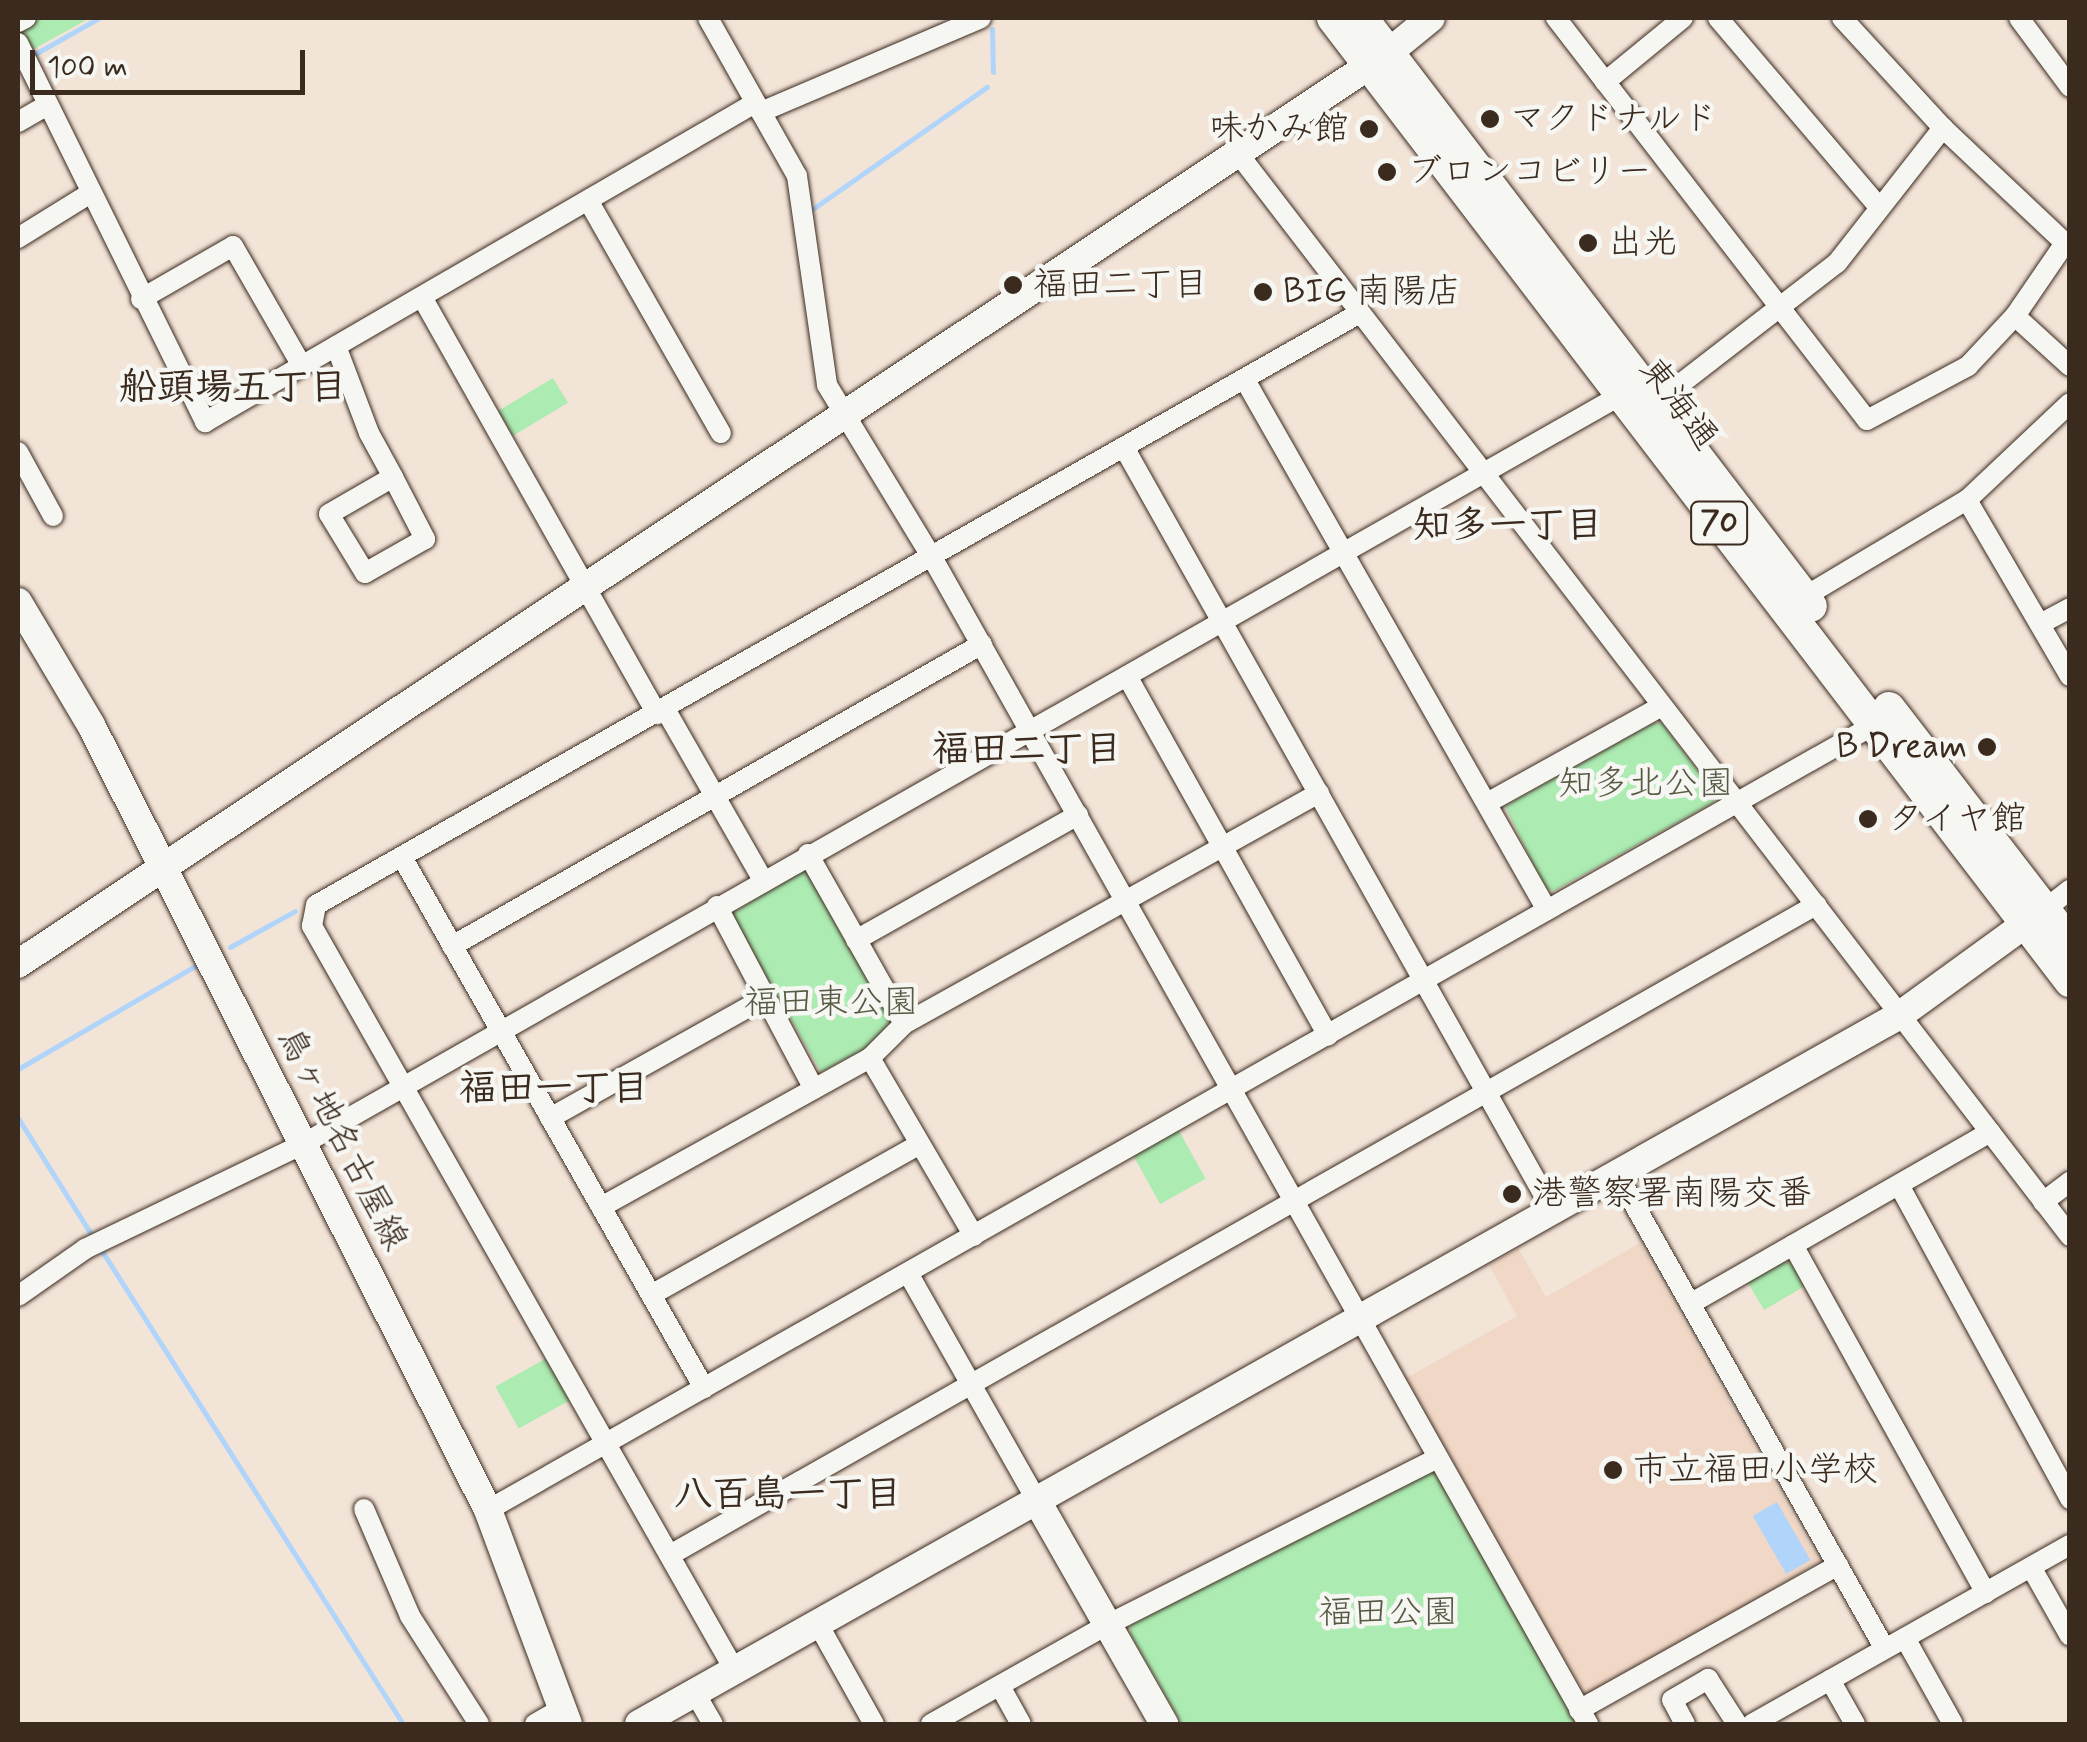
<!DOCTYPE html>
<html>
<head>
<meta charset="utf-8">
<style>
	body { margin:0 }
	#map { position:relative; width:2087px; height:1742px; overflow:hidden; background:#f3e4d8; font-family:Mynerve,"Klee One",sans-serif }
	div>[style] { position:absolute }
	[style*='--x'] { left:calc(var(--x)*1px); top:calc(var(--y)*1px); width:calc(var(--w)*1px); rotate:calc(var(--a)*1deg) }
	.built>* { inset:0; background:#f1d7c6 }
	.green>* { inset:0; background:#acebb2; transform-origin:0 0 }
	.water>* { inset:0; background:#b1d5fa; transform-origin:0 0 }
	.stream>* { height:5px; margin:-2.5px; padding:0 2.5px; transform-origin:2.5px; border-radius:2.5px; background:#b1d5fa }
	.roads { filter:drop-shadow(0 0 2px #3b2a1e) drop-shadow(0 0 2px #3b2a1e) }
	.street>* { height:20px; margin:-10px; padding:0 10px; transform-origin:10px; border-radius:10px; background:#f6f6f2 }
	.secondary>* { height:28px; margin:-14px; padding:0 14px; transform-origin:14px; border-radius:14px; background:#f6f6f2 }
	.primary>* { height:32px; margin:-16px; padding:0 16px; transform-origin:16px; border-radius:16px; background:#f6f6f2 }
	.dots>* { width:28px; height:28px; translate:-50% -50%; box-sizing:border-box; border:5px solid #f6f6f2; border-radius:50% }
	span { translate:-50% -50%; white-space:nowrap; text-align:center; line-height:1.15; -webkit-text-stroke:9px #f6f6f2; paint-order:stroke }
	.shield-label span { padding:2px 8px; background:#f6f6f2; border:2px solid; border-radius:8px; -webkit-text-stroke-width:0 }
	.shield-label { font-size:32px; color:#3b2a1e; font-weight:700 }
	.poi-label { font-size:35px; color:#3b2a1e }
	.left { translate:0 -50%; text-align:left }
	.right { translate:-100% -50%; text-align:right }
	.street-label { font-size:35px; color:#3b2a1e }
	.park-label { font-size:35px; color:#575a43 }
	.neighbourhood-label { font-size:38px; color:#3b2a1e; font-weight:700 }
	.frame { position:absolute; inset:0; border:20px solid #3b2a1e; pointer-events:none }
	.scale { position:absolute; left:30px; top:50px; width:275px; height:45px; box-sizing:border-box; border:5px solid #3b2a1e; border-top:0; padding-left:12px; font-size:30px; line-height:35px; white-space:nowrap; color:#3b2a1e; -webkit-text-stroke:8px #f6f6f2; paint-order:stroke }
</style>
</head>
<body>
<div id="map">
	<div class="built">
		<div style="clip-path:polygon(1640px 1243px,1819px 1562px,1593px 1696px,1584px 1692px,1406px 1378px,1517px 1316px,1489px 1265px,1518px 1248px,1546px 1297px)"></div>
	</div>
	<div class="green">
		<div style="clip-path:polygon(18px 18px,90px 18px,32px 50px)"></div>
		<div style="left:553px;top:378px;width:29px;height:64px;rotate:59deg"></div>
		<div style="clip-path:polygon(1653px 723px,1662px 723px,1715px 794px,1714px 802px,1554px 891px,1545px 889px,1505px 806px)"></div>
		<div style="clip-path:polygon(801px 871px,810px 875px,892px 1020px,868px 1047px,821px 1072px,731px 914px)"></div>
		<div style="left:1178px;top:1129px;width:57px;height:52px;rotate:61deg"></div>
		<div style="clip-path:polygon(1782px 1261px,1792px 1264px,1805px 1286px,1764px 1310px,1747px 1281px)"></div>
		<div style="left:547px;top:1358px;width:48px;height:59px;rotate:61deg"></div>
		<div style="clip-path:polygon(1427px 1471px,1436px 1473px,1580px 1724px,1182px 1724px,1130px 1633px,1131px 1622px)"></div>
	</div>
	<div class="water">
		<div style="left:1777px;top:1502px;width:67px;height:28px;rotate:60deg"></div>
	</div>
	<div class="stream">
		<div style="--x:992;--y:29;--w:43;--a:88.7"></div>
		<div style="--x:35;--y:54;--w:73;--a:-29.4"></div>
		<div style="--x:814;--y:208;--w:211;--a:-35"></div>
		<div style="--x:230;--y:947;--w:74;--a:-29"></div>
		<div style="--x:18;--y:1069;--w:205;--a:-30.2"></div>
		<div style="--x:18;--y:1118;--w:141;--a:57.8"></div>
		<div style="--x:100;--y:1248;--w:564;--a:57.52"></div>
	</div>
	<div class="roads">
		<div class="street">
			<div style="--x:708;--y:18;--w:181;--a:60.6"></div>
			<div style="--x:797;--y:176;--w:211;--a:81.8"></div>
			<div style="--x:827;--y:385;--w:204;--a:58.7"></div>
			<div style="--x:933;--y:559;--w:1337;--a:60.65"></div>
			<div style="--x:1556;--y:18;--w:508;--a:52.27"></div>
			<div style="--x:1867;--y:420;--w:115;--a:-28.1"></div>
			<div style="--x:1968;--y:366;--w:69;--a:-46.8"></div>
			<div style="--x:2015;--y:316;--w:88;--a:-55.6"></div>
			<div style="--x:2065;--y:243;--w:168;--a:-136.7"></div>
			<div style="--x:1943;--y:128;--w:149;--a:-132.6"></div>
			<div style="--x:1718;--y:18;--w:245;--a:49.6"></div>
			<div style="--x:2019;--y:18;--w:86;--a:53.5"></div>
			<div style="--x:18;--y:22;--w:9;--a:-27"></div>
			<div style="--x:18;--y:43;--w:423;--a:63.7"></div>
			<div style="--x:205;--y:422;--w:636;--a:-30.11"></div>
			<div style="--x:1605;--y:82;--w:101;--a:-39.4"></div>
			<div style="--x:761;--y:112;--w:239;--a:-23.1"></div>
			<div style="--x:18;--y:122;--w:34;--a:-30"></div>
			<div style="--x:1237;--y:152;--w:1367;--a:52.46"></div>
			<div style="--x:589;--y:202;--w:266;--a:60.3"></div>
			<div style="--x:18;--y:238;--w:84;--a:-31.8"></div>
			<div style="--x:422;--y:297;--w:479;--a:60.6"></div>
			<div style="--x:141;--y:299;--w:106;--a:-29.9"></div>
			<div style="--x:233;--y:246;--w:138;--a:60.1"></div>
			<div style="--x:2015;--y:316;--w:74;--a:42.3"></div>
			<div style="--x:336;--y:346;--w:93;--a:69.2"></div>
			<div style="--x:369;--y:433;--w:50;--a:61.4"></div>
			<div style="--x:393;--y:477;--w:70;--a:62.7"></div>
			<div style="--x:425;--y:539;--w:69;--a:150.5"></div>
			<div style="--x:365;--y:573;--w:69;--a:-121.4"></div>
			<div style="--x:329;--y:514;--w:74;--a:-30"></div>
			<div style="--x:1245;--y:380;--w:610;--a:60.33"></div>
			<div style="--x:1657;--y:402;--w:227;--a:-37.7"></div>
			<div style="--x:1837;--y:263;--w:172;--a:-51.9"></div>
			<div style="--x:1125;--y:449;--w:874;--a:60.68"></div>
			<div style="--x:18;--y:452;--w:73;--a:61.3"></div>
			<div style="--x:1967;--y:500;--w:204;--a:59.7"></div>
			<div style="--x:1804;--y:597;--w:190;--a:-30.8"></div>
			<div style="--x:1967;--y:500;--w:141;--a:-43.3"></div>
			<div style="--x:2040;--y:624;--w:34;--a:-28"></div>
			<div style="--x:1127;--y:676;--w:412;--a:60.8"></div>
			<div style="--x:665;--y:709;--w:197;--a:60.2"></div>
			<div style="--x:1487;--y:803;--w:200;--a:-29"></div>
			<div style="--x:808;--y:854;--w:195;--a:60.5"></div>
			<div style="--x:402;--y:857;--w:611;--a:60.37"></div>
			<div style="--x:717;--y:906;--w:207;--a:62.1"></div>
			<div style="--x:2044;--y:910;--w:33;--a:-38"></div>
			<div style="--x:856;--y:940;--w:255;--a:-29.4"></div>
			<div style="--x:452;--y:946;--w:610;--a:-29.67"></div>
			<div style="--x:870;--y:1058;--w:206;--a:59.7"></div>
			<div style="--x:550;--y:1118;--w:246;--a:-29.2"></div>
			<div style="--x:1617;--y:1174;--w:545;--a:60.57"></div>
			<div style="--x:1899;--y:1185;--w:358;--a:61.4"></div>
			<div style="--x:2043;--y:1202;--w:34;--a:-37"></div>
			<div style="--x:601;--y:1207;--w:308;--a:-29"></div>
			<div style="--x:870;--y:1058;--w:48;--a:-45"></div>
			<div style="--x:904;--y:1024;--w:475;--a:-29.1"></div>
			<div style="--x:1793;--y:1245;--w:398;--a:61"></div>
			<div style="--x:908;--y:1273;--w:262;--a:60.5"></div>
			<div style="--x:651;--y:1295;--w:308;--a:-29.3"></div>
			<div style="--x:18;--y:1296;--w:82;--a:-35"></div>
			<div style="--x:85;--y:1249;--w:242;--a:-25.7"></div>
			<div style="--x:303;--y:1144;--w:1516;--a:-29.61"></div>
			<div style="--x:1690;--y:1304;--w:346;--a:-29.8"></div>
			<div style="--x:364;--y:1509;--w:116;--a:66.7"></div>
			<div style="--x:410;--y:1616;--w:128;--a:57.4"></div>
			<div style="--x:488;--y:1510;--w:1593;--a:-29.53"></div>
			<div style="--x:670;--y:1555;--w:1318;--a:-29.56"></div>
			<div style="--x:2031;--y:1567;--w:79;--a:60.5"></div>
			<div style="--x:818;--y:1624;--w:115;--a:60.8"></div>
			<div style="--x:1905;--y:1638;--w:98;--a:60.8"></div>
			<div style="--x:735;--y:1671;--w:857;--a:-119.59"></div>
			<div style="--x:312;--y:926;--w:21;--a:-79"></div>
			<div style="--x:316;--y:905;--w:1200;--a:-29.56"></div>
			<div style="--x:1830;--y:1680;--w:51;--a:60.4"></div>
			<div style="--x:1000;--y:1686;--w:43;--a:61.1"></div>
			<div style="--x:695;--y:1693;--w:36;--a:60"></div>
			<div style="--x:1579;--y:1710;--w:297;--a:-29.2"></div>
			<div style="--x:535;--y:1724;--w:30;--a:-30"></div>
			<div style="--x:931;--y:1724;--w:202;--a:-29.4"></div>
			<div style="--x:1107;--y:1625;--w:369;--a:-26.8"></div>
			<div style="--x:1685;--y:1724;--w:27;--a:-118"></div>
			<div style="--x:1672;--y:1700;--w:42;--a:-30.3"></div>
			<div style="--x:1708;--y:1679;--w:54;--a:57.2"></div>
			<div style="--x:1752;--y:1724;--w:365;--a:-29.4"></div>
		</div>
		<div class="secondary">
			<div style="--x:18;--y:602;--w:143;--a:59.3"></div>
			<div style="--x:91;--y:725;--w:880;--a:63.17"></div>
			<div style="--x:488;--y:1510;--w:228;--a:69.5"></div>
			<div style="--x:18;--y:964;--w:1645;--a:-33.62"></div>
			<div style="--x:1388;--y:53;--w:55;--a:-39.1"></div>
			<div style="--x:1037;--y:1501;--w:257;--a:60.3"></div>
			<div style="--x:639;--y:1724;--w:1447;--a:-29.35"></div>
			<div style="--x:1900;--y:1015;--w:177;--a:-36"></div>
		</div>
		<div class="primary">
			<div style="--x:1333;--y:18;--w:1213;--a:52.57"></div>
			<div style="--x:1364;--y:21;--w:736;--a:52.62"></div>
			<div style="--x:1889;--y:708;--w:297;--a:52.4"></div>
		</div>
	</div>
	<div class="dots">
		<div style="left:1490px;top:119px;background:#3b2a1e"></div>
		<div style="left:1369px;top:129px;background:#3b2a1e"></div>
		<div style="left:1387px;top:172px;background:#3b2a1e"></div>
		<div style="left:1588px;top:243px;background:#3b2a1e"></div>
		<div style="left:1013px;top:285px;background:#3b2a1e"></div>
		<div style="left:1263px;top:292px;background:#3b2a1e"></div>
		<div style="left:1987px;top:747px;background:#3b2a1e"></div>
		<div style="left:1868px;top:819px;background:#3b2a1e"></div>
		<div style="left:1512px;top:1194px;background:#3b2a1e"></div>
		<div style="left:1613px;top:1470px;background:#3b2a1e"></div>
	</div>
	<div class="shield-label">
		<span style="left:1719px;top:523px">70</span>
	</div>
	<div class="poi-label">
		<span class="left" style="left:1510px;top:119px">マクドナルド</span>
		<span class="right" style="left:1349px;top:129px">味かみ館</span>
		<span class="left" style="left:1407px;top:172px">ブロンコビリー</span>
		<span class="left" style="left:1608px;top:243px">出光</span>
		<span class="left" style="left:1033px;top:285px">福田二丁目</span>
		<span class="left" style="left:1283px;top:292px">BIG 南陽店</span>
		<span class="right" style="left:1967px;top:747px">B Dream</span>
		<span class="left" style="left:1888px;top:819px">タイヤ館</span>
		<span class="left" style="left:1532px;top:1194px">港警察署南陽交番</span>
		<span class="left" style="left:1633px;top:1470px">市立福田小学校</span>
	</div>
	<div class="street-label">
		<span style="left:1678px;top:404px;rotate:53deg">東海通</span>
		<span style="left:342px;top:1139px;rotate:63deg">鳥ヶ地名古屋線</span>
	</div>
	<div class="park-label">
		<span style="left:1646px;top:784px">知多北公園</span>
		<span style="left:831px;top:1003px">福田東公園</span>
		<span style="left:1388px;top:1613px">福田公園</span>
	</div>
	<div class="neighbourhood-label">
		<span style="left:233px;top:389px">船頭場五丁目</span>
		<span style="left:1508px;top:527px">知多一丁目</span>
		<span style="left:1027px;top:751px">福田二丁目</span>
		<span style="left:554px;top:1090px">福田一丁目</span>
		<span style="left:788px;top:1496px">八百島一丁目</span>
	</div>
	<div class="frame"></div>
	<div class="scale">100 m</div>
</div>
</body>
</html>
